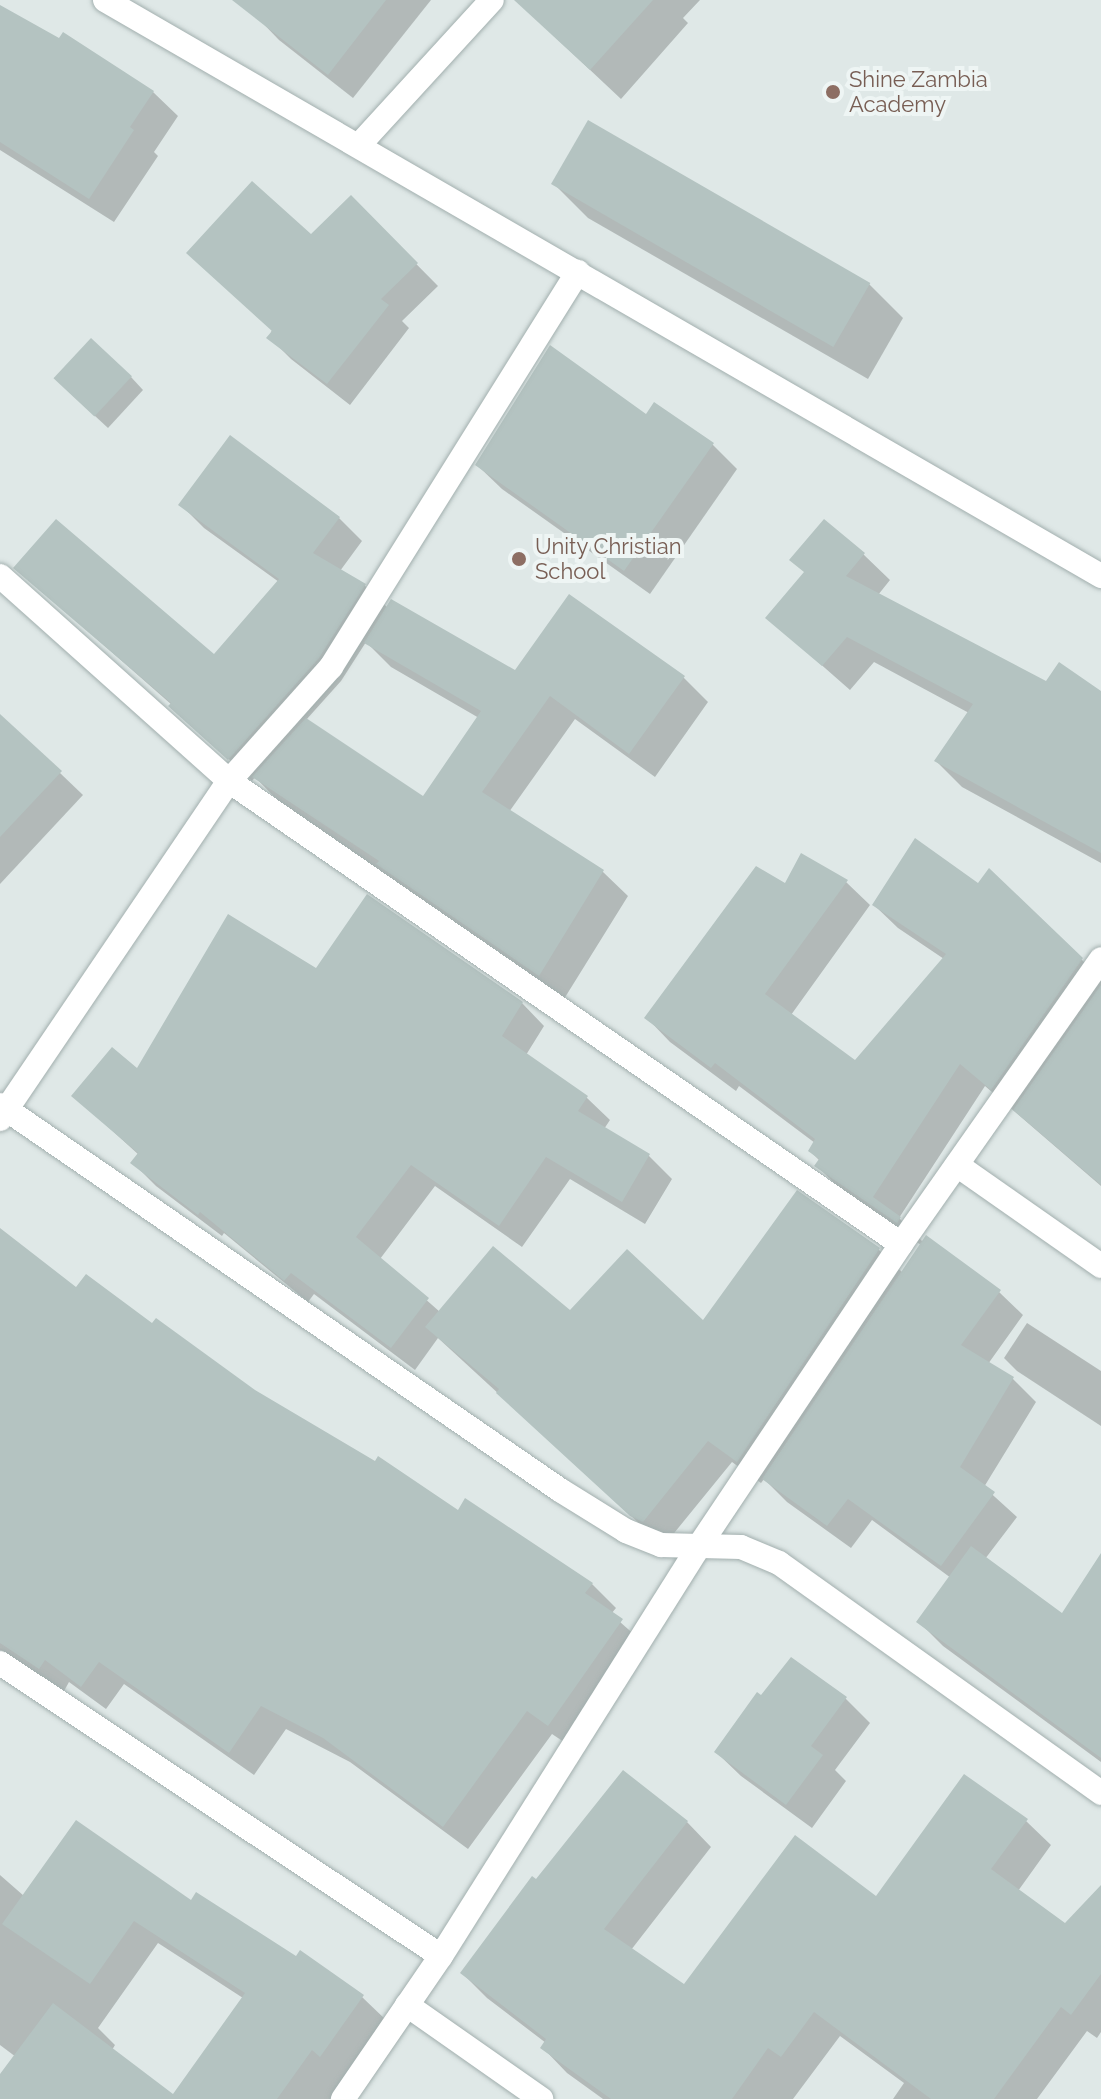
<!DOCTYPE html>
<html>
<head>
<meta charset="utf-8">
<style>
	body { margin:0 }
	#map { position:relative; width:1101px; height:2099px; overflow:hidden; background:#dfe8e7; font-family:Raleway,sans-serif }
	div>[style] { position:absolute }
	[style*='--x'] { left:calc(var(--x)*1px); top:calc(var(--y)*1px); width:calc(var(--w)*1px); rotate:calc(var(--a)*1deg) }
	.shadow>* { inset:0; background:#0003 }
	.building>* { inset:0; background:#b4c3c1; transform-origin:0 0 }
	.roads { filter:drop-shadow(0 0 2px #a2afae) drop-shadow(0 0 2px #a2afae) }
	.street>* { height:24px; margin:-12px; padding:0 12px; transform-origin:12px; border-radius:12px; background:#fff }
	.dots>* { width:22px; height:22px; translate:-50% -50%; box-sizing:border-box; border:4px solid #eef5f4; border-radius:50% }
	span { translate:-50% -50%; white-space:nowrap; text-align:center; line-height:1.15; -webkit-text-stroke:8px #eef5f4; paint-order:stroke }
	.education-label { font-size:22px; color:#785e54 }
	.left { translate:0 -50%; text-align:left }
</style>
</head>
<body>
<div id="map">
	<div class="shadow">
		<div style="clip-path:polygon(267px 0,431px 0,353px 98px,279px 40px,255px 15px)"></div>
		<div style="clip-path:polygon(532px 0,700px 0,683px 18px,688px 23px,621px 99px,555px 37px)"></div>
		<div style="clip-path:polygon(0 7px,153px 92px,178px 116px,154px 152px,158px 156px,114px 222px,0 150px)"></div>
		<div style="clip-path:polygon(554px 184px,869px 284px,903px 318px,868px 379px,588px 218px)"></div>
		<div style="clip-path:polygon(351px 198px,438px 286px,402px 321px,409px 328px,350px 405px,291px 359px,269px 337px,311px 237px)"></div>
		<div style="clip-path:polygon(131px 377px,143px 390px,108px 428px,68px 391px)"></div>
		<div style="clip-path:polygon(646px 417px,713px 445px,737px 469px,650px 594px,502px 489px,477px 465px)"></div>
		<div style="clip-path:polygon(evenodd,181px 505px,339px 518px,362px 541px,340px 571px,364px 585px,388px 608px,515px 673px,570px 597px,684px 678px,708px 702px,655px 777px,575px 719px,509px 812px,603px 872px,628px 896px,564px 999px,279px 802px,255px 777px,252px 781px,172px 705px,16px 568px,214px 657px,279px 582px,204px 528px,181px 505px,366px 642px,391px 667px,479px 718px,424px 799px,306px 720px,341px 681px,366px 642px)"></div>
		<div style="clip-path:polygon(863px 554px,890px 580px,878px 595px,1046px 683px,1101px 693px,1101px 863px,962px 787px,936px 761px,969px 713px,874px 662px,850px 690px,768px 618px)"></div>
		<div style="clip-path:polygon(0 736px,60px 773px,83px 795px,0 884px)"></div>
		<div style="clip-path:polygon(846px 882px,870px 905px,791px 1015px,855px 1062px,944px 959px,898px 928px,874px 905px,1082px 960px,1101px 979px,1101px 1186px,985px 1086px,899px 1218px,923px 1242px,999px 1292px,1023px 1315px,988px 1364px,1013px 1379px,1036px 1402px,984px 1487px,1017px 1517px,985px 1559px,1062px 1616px,1101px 1557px,1101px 1762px,943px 1646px,919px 1622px,951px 1578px,872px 1520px,851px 1548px,787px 1502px,764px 1479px,761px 1483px,732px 1462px,666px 1543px,655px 1538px,438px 1338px,415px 1370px,314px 1294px,308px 1302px,224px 1233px,222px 1236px,156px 1186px,133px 1163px,139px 1155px,74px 1096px,137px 1071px,317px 970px,522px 1003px,544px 1026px,526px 1055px,587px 1098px,610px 1120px,604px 1129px,649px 1156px,672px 1179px,645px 1224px,570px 1179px,522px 1247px,435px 1186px,380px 1259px,440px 1312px,570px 1313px,703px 1323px,797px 1193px,879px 1250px,903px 1273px,921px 1245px,841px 1190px,817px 1166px,820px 1161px,810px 1151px,815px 1143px,739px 1086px,736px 1091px,670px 1042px,647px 1018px,785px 885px)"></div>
		<div style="clip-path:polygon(0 1231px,77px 1290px,152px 1326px,254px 1392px,458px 1512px,592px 1584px,616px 1608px,611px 1614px,646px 1645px,573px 1748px,552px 1734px,468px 1849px,350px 1762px,286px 1729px,254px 1775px,124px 1684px,106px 1709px,69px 1682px,64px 1691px,0 1650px)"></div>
		<div style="clip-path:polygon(1027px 1323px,1101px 1371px,1101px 1426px,1017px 1371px,1004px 1358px)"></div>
		<div style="clip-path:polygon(792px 1659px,846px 1699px,870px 1723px,835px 1770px,846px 1781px,812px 1828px,741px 1776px,716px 1752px)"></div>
		<div style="clip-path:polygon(1026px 1821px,1051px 1845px,1018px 1891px,1065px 1925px,1101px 1888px,1101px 2032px,1097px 2038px,1087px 2031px,1037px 2099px,893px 2099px,904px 2083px,840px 2036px,793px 2099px,603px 2099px,567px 2073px,543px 2048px,546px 2043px,487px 1998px,462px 1973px,536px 1882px,687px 1822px,711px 1847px,631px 1950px,684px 1987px,876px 1898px)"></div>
		<div style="clip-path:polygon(evenodd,0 1875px,24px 1896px,192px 1902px,362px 1997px,386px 2020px,330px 2099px,0 2099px,0 2077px,16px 2057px,0 2045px,0 1875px,158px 1943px,243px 1998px,173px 2097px,112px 2050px,115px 2045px,98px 2028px,158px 1943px)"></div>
	</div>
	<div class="building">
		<div style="clip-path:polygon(232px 0,386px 0,328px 75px)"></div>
		<div style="clip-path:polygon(514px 0,653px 0,590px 70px)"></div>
		<div style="clip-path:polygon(0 5px,59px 38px,63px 32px,154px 91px,130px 127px,134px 130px,89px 199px,0 142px)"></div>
		<div style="left:588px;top:120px;width:326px;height:74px;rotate:30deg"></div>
		<div style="clip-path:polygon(252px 181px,311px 234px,351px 195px,418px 263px,381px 299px,389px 305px,327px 384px,266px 338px,272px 331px,186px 253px)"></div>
		<div style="left:91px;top:338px;width:56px;height:55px;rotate:43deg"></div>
		<div style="clip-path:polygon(550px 345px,646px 414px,654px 402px,714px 443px,624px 571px,475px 465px)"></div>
		<div style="clip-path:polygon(230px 435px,340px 517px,313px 553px,366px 584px,319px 658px,228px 760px,168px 706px,171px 703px,13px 568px,56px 519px,214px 654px,279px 579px,178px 505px)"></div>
		<div style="clip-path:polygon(824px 519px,865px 553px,846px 576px,1046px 681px,1059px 662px,1101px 691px,1101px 853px,934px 761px,973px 704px,847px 637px,822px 666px,765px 618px,804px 572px,789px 560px)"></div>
		<div style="clip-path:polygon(569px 594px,685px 676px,629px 754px,550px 696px,482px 792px,604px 870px,539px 976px,376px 864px,379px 861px,252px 777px,306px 718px,423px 796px,481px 711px,364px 643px,391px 599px,515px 670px)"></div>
		<div style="clip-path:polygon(0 714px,62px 771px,0 837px)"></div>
		<div style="clip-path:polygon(915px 838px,978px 883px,989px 868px,1083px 958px,991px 1090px,960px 1064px,873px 1197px,901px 1217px,897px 1223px,814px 1166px,819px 1159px,808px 1151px,815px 1139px,715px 1063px,711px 1068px,644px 1018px,756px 866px,785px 883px,801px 853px,848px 880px,765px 994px,855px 1060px,946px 954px,872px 905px)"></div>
		<div style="clip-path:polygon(367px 894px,523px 1002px,502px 1036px,588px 1096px,578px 1111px,650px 1154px,622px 1202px,546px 1157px,499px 1226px,411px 1165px,356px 1237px,429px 1298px,391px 1348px,291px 1273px,284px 1281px,200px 1212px,198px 1215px,130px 1163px,138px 1153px,71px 1096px,112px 1047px,137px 1068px,228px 914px,316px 968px)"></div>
		<div style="clip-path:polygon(1101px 985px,1101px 1185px,1013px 1110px)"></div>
		<div style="clip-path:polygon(797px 1190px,880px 1248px,737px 1462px,708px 1441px,643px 1522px,630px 1516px,496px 1393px,499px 1389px,425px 1327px,493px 1246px,570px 1310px,627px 1249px,703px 1320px)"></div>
		<div style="clip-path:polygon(0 1228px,76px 1287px,86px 1274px,152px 1323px,156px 1318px,255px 1390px,375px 1461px,378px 1456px,458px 1510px,465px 1498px,593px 1583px,585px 1593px,623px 1619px,548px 1726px,527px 1711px,443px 1827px,323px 1738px,261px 1706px,229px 1753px,99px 1662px,81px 1687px,45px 1660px,39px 1669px,0 1643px)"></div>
		<div style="clip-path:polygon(926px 1235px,1001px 1290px,961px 1345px,1014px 1377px,960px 1467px,995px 1492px,941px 1566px,848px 1499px,827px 1526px,762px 1479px)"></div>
		<div style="clip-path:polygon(971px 1546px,1062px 1613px,1101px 1553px,1101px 1758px,916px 1622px)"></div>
		<div style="clip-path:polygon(791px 1657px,847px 1697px,811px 1746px,823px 1755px,786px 1805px,714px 1752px,757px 1692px,761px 1695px)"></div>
		<div style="clip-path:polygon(623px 1770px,688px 1821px,604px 1929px,684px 1984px,795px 1835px,876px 1896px,964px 1774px,1028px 1819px,991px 1869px,1065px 1923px,1101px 1885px,1101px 1974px,1071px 2015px,1061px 2007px,994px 2099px,931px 2099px,814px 2012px,781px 2057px,768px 2048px,732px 2099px,611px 2099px,540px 2048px,546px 2039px,460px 1973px,532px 1876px,536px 1879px)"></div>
		<div style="clip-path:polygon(76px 1820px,191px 1900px,196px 1892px,296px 1956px,300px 1950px,364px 1995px,320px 2057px,312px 2050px,277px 2099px,0 2099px,0 2074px,53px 2003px,173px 2094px,245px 1993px,134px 1921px,90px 1984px,2px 1924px)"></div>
	</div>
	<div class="roads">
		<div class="street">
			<div style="--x:105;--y:0;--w:1151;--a:30.04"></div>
			<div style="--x:360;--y:144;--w:195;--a:-47.5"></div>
			<div style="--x:0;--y:576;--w:307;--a:41.8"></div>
			<div style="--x:229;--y:781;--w:816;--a:34.57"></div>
			<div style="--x:0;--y:1105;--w:680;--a:34.51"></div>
			<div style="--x:560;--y:1490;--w:78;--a:31.8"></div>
			<div style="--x:626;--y:1531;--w:38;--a:22"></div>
			<div style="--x:661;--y:1545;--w:80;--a:1.4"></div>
			<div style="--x:741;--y:1547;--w:41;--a:22.8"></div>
			<div style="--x:779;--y:1563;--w:396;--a:35.5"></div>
			<div style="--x:0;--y:1119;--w:408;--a:-55.9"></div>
			<div style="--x:229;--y:781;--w:153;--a:-48.2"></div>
			<div style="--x:331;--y:667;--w:466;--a:-58"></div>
			<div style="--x:957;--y:1165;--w:176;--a:35"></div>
			<div style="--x:0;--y:1663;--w:529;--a:33.6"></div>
			<div style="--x:407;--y:2005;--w:164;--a:35"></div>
			<div style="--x:343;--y:2099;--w:173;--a:-55.6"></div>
			<div style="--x:441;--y:1956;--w:484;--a:-57.8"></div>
			<div style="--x:699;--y:1546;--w:363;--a:-56.2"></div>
			<div style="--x:901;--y:1244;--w:348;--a:-54.9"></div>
		</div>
	</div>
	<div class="dots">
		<div style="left:833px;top:92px;background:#8d6e63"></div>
		<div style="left:519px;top:559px;background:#8d6e63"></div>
	</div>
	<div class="education-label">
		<span class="left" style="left:849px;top:92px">Shine Zambia<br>Academy</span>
		<span class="left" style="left:535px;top:559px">Unity Christian<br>School</span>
	</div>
</div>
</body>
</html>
